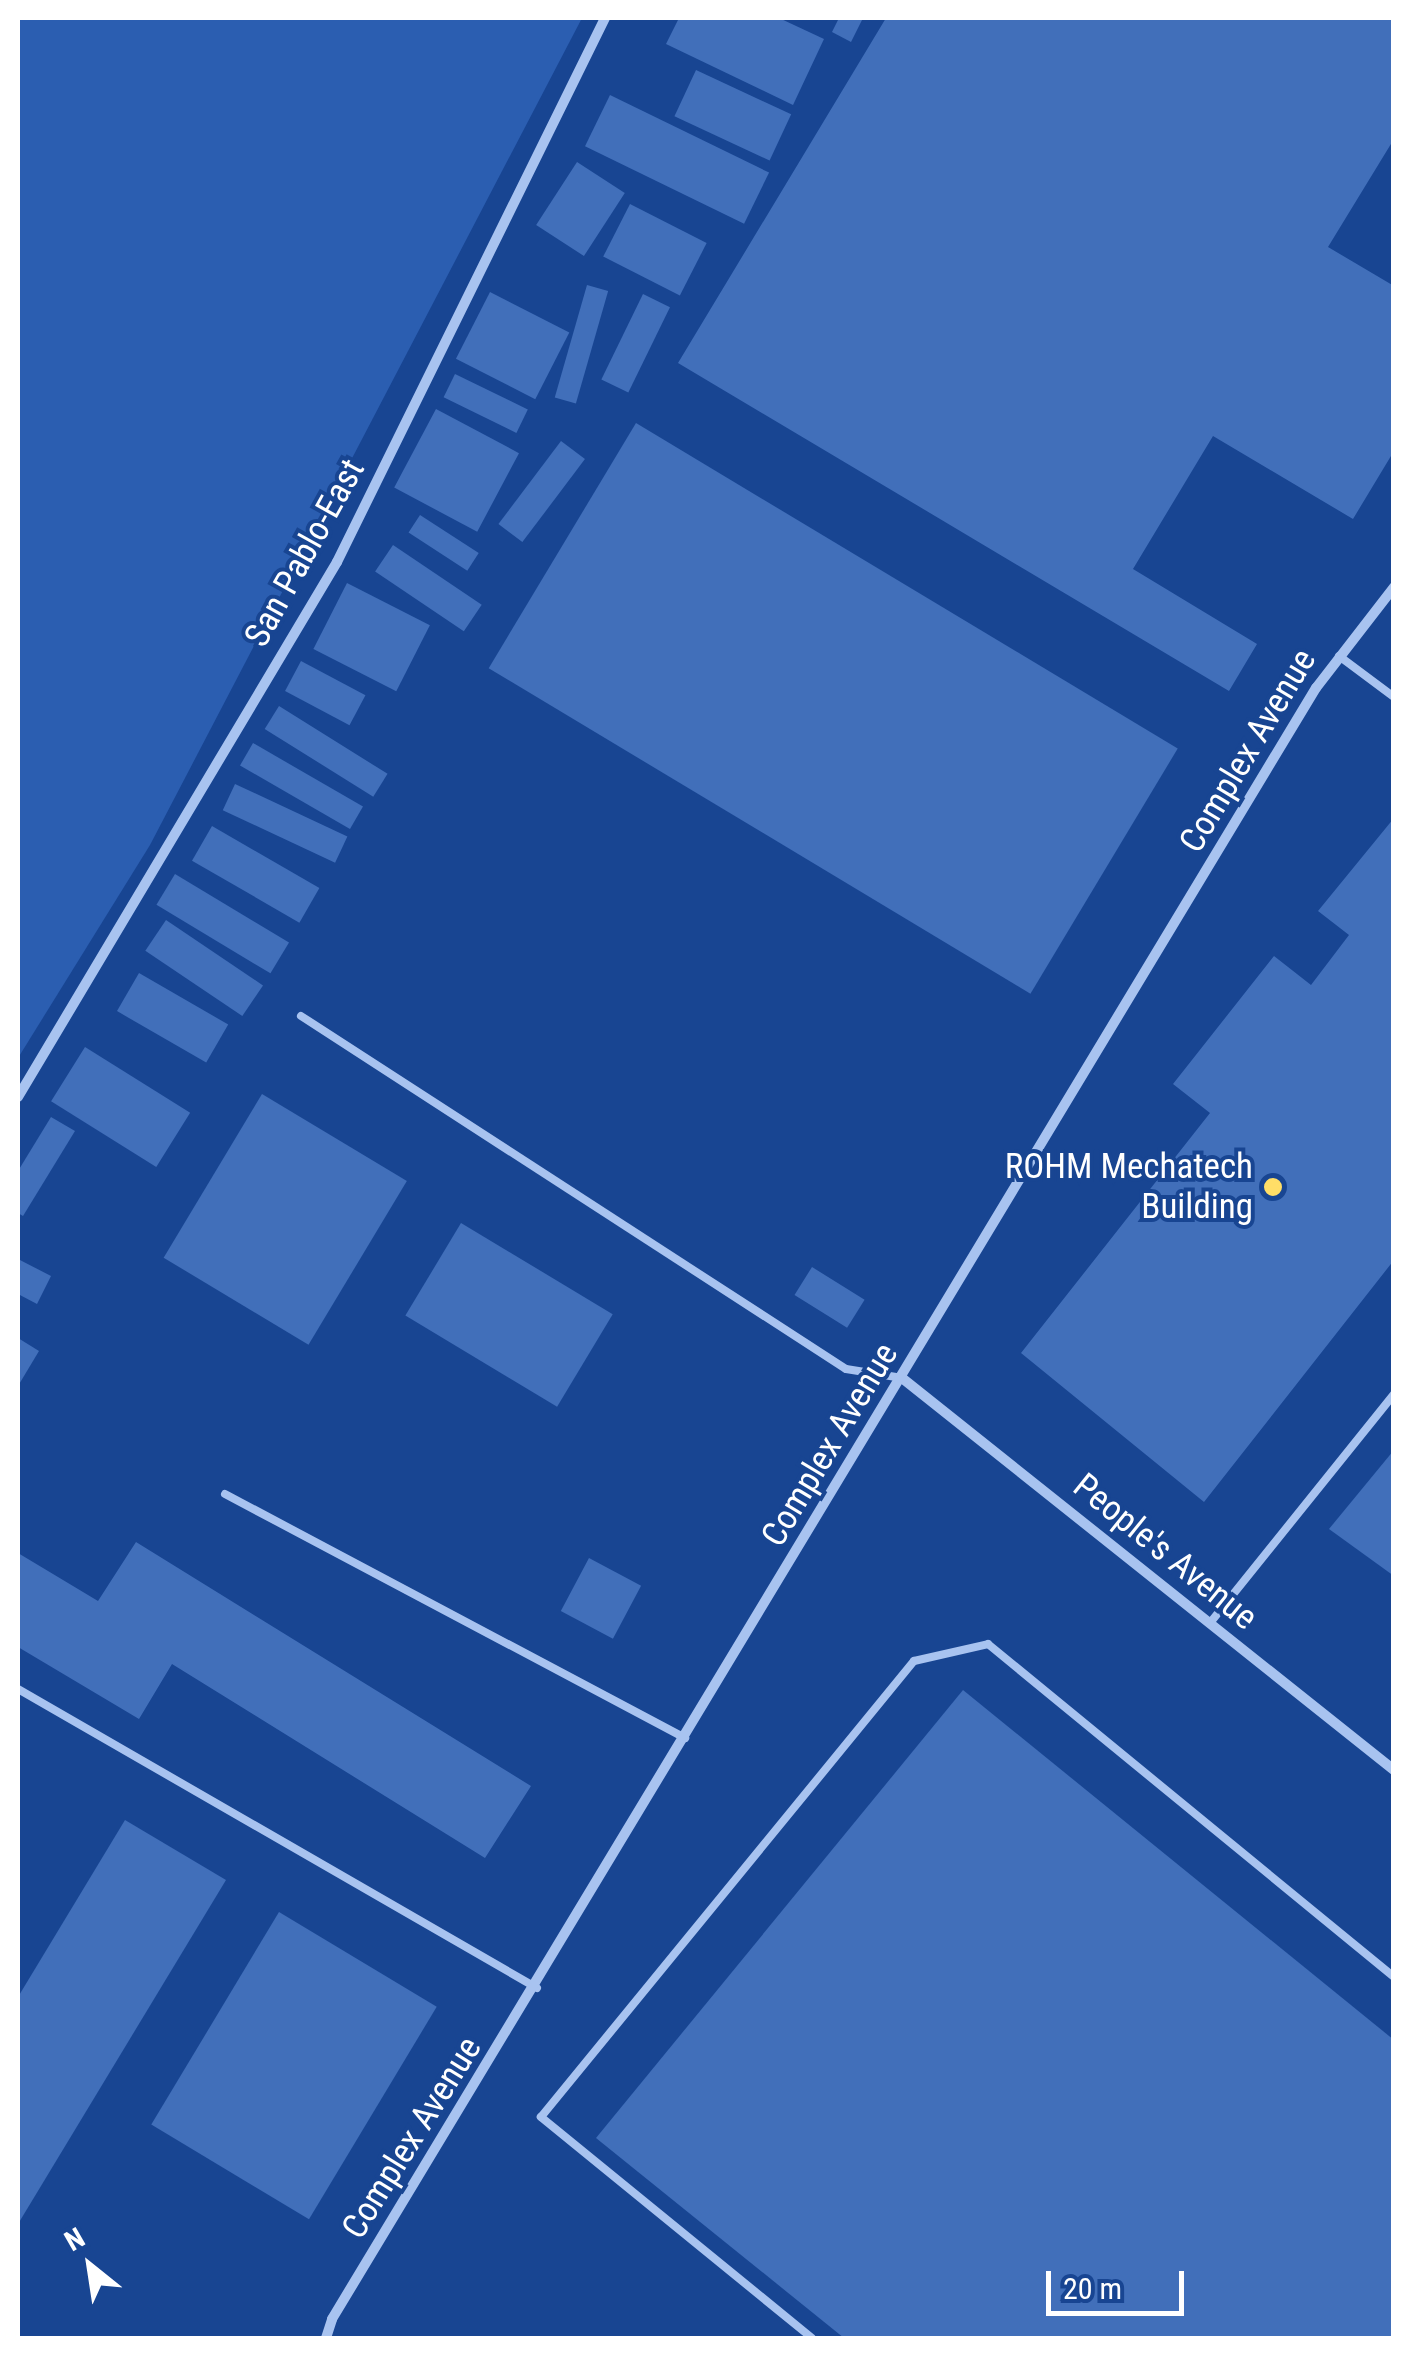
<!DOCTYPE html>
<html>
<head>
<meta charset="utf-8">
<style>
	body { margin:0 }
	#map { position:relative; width:1411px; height:2356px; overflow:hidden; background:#184592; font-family:"Roboto Condensed",sans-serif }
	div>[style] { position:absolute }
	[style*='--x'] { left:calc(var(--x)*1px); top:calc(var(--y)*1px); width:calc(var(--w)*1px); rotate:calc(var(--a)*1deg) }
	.green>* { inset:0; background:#2b5eb1 }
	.building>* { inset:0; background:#416fba; transform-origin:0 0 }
	.lane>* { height:8px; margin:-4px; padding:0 4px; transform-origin:4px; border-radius:4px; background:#a8c3f0 }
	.street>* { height:10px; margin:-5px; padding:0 5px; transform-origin:5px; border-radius:5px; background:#a8c3f0 }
	.dots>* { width:28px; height:28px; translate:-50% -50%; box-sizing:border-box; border:5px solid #184592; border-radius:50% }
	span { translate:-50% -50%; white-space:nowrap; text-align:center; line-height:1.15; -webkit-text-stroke:8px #184592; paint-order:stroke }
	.street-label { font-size:35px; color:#fff }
	.poi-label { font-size:35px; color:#fff }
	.right { translate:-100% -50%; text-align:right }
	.frame { position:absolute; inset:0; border:20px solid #fff; pointer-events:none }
	.north { position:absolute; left:40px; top:2216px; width:100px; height:100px; -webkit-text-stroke:8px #184592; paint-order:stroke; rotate:330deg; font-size:28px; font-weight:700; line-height:40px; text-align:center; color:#fff }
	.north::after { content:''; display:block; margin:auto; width:35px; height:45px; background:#fff; clip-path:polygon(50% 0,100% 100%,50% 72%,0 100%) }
	.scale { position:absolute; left:1046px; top:2271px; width:138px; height:45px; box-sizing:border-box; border:5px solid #fff; border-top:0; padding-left:12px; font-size:30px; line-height:35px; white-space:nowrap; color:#fff; -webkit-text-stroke:8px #184592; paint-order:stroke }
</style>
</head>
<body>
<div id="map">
	<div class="green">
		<div style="clip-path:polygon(18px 18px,582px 18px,150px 845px,18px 1058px)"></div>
	</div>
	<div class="building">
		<div style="clip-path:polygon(679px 18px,779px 18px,824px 39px,793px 105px,666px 44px)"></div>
		<div style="clip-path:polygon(839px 18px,862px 20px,851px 42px,832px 32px)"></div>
		<div style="clip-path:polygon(886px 18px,1394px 18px,1394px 139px,1328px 247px,1394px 286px,1394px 451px,1353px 519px,1213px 436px,1133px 569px,1257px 644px,1229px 691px,678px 363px)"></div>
		<div style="left:696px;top:70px;width:105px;height:51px;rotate:25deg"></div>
		<div style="left:610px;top:95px;width:177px;height:57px;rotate:26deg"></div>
		<div style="left:577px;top:162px;width:57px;height:75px;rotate:33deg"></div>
		<div style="left:630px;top:204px;width:86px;height:59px;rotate:27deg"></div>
		<div style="left:587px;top:285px;width:22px;height:117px;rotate:16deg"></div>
		<div style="left:490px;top:292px;width:89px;height:75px;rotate:27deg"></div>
		<div style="left:643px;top:294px;width:30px;height:95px;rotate:26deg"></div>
		<div style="left:455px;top:374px;width:81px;height:26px;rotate:26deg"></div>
		<div style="left:436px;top:409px;width:94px;height:89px;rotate:28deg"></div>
		<div style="left:636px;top:423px;width:632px;height:286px;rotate:31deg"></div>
		<div style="left:561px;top:441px;width:30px;height:104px;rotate:37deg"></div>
		<div style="left:420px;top:515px;width:70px;height:21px;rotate:33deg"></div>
		<div style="left:393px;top:545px;width:107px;height:32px;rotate:34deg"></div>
		<div style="left:347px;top:583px;width:93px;height:74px;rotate:27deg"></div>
		<div style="left:301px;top:661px;width:73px;height:34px;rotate:28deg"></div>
		<div style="left:279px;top:706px;width:128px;height:27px;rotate:32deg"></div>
		<div style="left:253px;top:743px;width:127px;height:26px;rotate:30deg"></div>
		<div style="left:235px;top:784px;width:124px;height:29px;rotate:25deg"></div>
		<div style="clip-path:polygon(1394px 818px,1394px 1260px,1204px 1502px,1021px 1353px,1210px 1113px,1173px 1084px,1274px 956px,1311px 985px,1349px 935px,1318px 911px)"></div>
		<div style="left:212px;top:826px;width:124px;height:40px;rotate:30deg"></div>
		<div style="left:175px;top:874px;width:133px;height:36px;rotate:31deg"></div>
		<div style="left:166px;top:920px;width:117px;height:37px;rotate:34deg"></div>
		<div style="left:139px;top:973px;width:103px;height:44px;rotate:30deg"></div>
		<div style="left:85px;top:1047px;width:124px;height:64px;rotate:32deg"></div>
		<div style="left:262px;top:1094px;width:169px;height:191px;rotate:31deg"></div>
		<div style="clip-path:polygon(51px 1117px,75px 1131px,23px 1216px,18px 1213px,18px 1171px)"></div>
		<div style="left:461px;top:1223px;width:177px;height:108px;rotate:31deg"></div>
		<div style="clip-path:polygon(18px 1259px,51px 1276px,37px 1304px,18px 1294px)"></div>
		<div style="left:812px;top:1267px;width:62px;height:33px;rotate:32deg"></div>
		<div style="clip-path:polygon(18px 1338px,39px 1351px,18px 1386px)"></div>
		<div style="clip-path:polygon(1394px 1450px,1394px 1576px,1329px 1529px)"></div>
		<div style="clip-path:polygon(136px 1542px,531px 1786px,485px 1858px,172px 1664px,139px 1719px,18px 1647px,18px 1553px,98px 1601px)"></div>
		<div style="left:589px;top:1558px;width:59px;height:60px;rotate:28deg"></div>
		<div style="clip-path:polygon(963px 1690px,1394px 2040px,1394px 2338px,844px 2338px,596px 2138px)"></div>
		<div style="clip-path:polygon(125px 1820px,226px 1880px,18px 2224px,18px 1997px)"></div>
		<div style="left:279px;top:1912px;width:184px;height:248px;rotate:31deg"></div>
	</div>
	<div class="lane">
		<div style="--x:1339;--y:656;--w:69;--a:36.7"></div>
		<div style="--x:301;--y:1016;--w:649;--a:32.93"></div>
		<div style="--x:846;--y:1369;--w:57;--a:9.1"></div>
		<div style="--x:225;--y:1494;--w:521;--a:27.94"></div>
		<div style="--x:1210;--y:1623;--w:294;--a:-51.2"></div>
		<div style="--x:18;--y:1689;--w:599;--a:29.95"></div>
		<div style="--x:812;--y:2338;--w:350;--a:-140.8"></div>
		<div style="--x:541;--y:2117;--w:589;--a:-50.72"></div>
		<div style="--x:914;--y:1661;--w:76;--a:-12.9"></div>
		<div style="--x:988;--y:1644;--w:525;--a:39.36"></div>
	</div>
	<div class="street">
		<div style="--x:18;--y:1097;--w:623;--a:-59.19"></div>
		<div style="--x:337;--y:562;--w:606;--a:-63.77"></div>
		<div style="--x:902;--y:1378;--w:629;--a:38.55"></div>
		<div style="--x:326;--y:2338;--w:20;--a:-72"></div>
		<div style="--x:332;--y:2319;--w:1905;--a:-58.9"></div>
		<div style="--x:1316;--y:688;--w:128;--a:-52.3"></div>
	</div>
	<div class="dots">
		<div style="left:1273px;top:1187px;background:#ffde67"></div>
	</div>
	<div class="street-label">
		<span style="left:305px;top:553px;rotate:-61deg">San Pablo-East</span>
		<span style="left:1248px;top:751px;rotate:-59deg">Complex Avenue</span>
		<span style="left:830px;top:1445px;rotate:-59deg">Complex Avenue</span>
		<span style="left:1165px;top:1552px;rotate:39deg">People's Avenue</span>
		<span style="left:412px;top:2138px;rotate:-58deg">Complex Avenue</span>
	</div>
	<div class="poi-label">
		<span class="right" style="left:1253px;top:1187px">ROHM Mechatech<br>Building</span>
	</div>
	<div class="frame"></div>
	<div class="north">N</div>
	<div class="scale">20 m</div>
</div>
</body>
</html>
